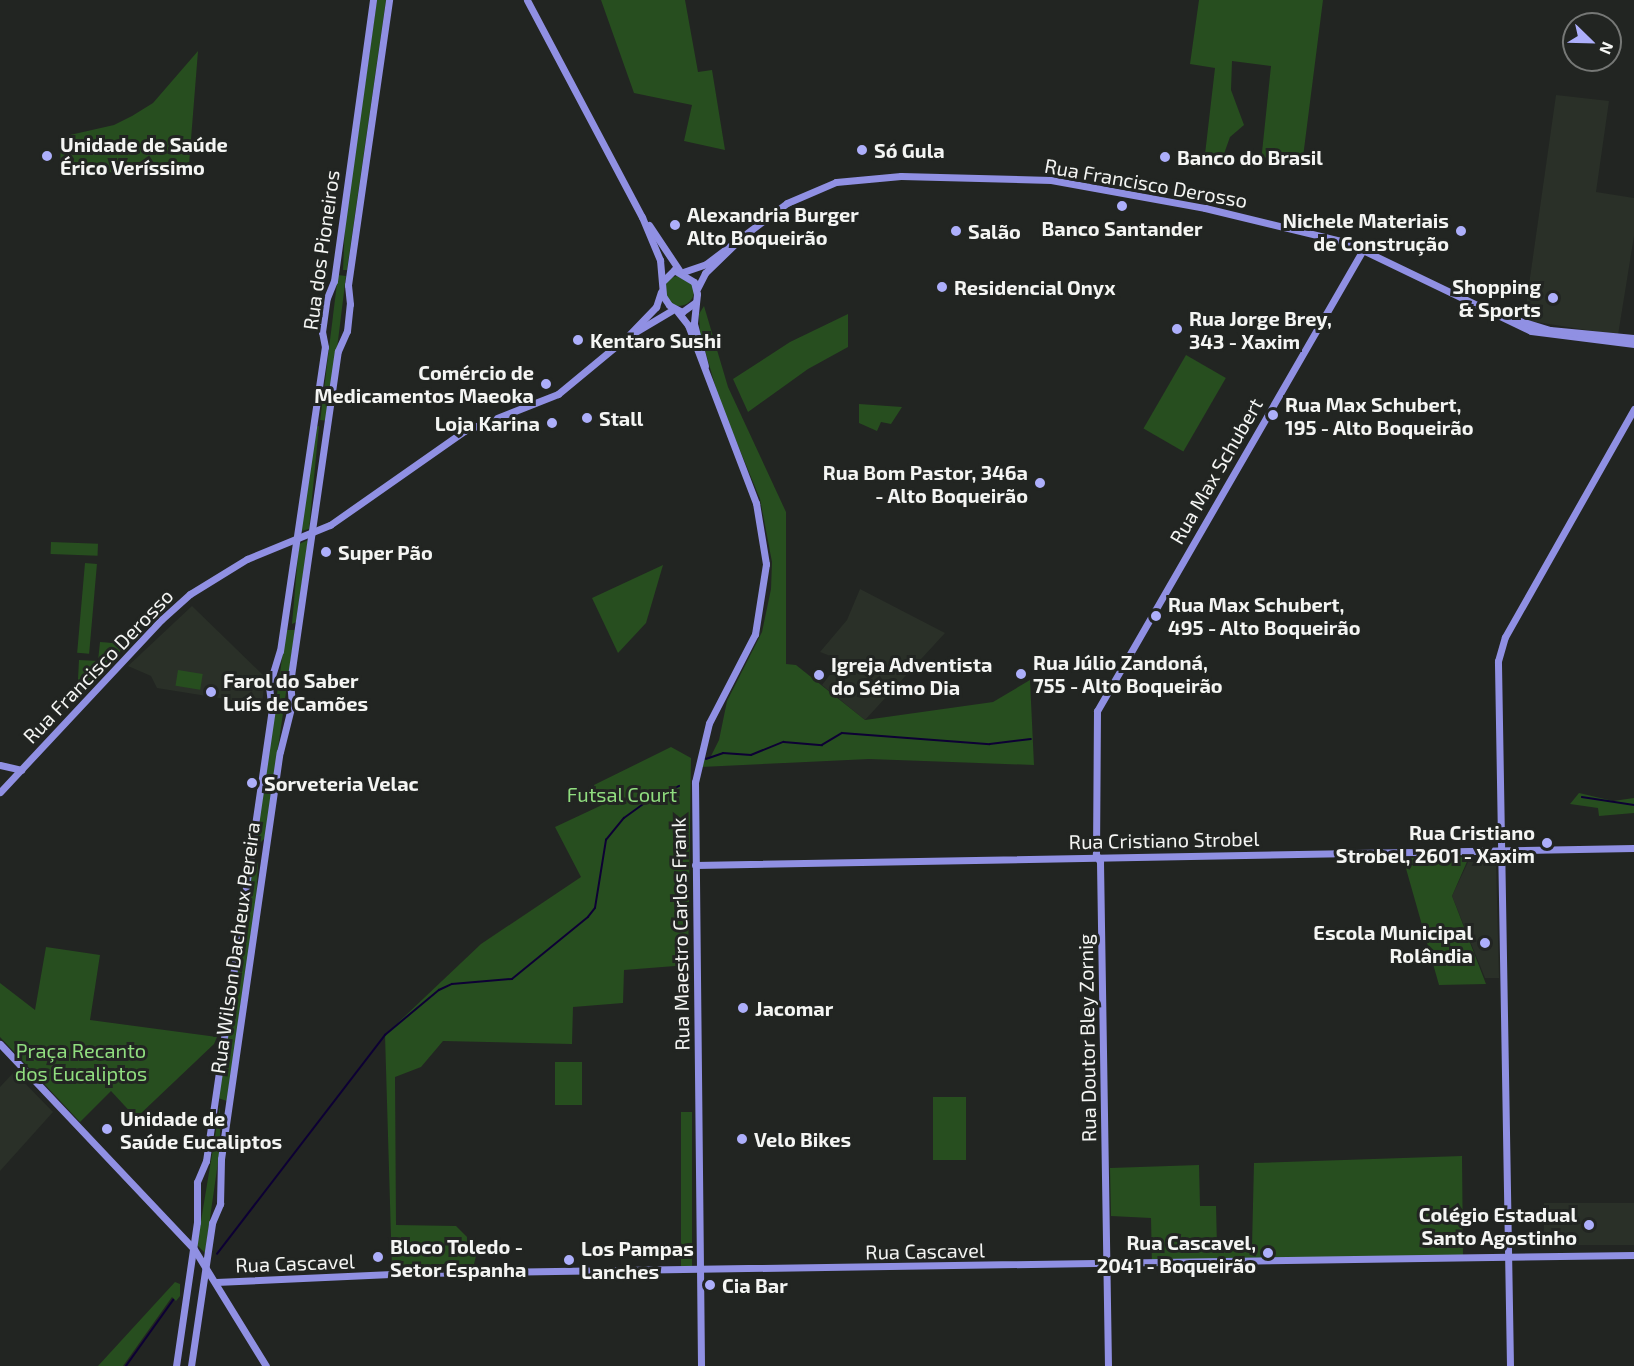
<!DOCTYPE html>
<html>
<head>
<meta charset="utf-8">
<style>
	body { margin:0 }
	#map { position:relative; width:1634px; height:1366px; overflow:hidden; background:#222522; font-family:"Exo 2",sans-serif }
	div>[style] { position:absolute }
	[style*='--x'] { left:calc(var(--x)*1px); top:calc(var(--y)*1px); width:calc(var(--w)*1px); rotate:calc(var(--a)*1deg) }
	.built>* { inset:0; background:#2a3028; transform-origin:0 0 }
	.green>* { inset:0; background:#274e1f; transform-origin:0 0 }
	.round { border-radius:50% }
	.stream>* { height:1.5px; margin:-0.75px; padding:0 0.75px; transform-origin:0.75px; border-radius:0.75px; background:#0d0034 }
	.secondary>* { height:7px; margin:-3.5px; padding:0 3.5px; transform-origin:3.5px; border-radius:3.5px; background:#9090e3 }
	.dots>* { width:16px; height:16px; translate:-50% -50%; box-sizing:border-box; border:3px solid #222522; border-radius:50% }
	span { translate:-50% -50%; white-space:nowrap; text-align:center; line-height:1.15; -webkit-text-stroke:6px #222522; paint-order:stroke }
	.poi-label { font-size:20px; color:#f4f5f3; font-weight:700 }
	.left { translate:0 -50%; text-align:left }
	.right { translate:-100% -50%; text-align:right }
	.street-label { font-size:20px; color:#f4f5f3 }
	.park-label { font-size:20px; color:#90de7f }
	.north { position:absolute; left:1562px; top:12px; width:60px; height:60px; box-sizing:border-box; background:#222522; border:2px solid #767876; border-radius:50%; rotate:113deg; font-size:16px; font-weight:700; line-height:24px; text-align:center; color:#f4f5f3 }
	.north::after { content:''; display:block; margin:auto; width:21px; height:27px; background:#adaffb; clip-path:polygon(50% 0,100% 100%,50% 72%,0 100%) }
</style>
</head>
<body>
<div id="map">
	<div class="built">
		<div style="clip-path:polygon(1556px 95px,1609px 101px,1596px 192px,1634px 198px,1634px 236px,1618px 335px,1524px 320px)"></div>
		<div style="clip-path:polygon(860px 589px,945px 633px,865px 720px,822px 685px,841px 660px,820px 652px,847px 620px)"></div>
		<div style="clip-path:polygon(192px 606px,265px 677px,262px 705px,157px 688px,151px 676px,128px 666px)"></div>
		<div style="clip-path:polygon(1468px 862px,1496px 862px,1499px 978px,1485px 978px,1452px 896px)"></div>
		<div style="clip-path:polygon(14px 1072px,53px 1112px,0 1171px,0 1087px)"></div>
		<div style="left:1634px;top:1203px;width:42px;height:90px;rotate:90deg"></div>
	</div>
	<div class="green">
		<div style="clip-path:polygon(377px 0,386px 0,347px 270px,343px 270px,345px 223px)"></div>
		<div style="clip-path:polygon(601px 0,685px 0,698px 72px,712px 70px,725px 150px,684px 141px,692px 105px,634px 93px)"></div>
		<div style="clip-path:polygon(1199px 0,1323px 0,1303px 157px,1267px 156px,1261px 162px,1271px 66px,1232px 61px,1231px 90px,1244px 125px,1230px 137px,1220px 165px,1204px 163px,1215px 68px,1190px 64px)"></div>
		<div style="clip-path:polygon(198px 51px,188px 177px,60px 169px,61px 137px,114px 125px,132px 116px,153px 103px)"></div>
		<div style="left:338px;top:275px;width:8px;height:146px;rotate:7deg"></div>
		<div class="round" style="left:664px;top:276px;width:30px;height:30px"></div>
		<div style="clip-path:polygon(704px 306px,728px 387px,786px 512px,786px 664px,796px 665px,865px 720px,993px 702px,1030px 680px,1034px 765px,869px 759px,701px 767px,701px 759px,710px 758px,719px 740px,727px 701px,762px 632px,771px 589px,772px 562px,760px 499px,719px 399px,700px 333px,699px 314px)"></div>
		<div style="clip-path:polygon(848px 314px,848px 347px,808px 369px,748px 412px,733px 379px,790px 342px)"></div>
		<div style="left:1186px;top:355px;width:46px;height:85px;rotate:30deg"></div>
		<div style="clip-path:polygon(859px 404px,902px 407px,891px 424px,881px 422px,877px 431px,859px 423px)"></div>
		<div style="clip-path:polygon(319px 426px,309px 529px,301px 531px,316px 427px)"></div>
		<div style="clip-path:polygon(308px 540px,296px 622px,292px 624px,299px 544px)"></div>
		<div style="left:51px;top:542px;width:47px;height:12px;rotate:2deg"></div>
		<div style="left:85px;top:563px;width:12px;height:90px;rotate:5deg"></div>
		<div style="clip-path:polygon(663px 565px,646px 623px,618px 653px,592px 598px)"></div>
		<div style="clip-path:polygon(286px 630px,295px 630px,265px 838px,260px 843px,257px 836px)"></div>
		<div style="clip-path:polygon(100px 642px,127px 644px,77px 698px,79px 660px,98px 661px)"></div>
		<div style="left:178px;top:670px;width:25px;height:16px;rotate:9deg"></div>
		<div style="clip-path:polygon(671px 747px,691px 758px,688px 965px,624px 970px,623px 1003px,573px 1007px,572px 1044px,443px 1041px,421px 1067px,395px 1077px,396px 1225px,456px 1226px,478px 1248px,473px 1268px,392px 1270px,385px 1035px,481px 944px,581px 877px,555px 827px,602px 805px,594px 785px)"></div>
		<div style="clip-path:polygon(1579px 793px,1613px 801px,1634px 798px,1634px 813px,1599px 816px,1598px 808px,1570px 804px)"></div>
		<div style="clip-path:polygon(1469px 857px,1452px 896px,1486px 984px,1439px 985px,1403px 858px)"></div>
		<div style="clip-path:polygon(253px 860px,258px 863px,256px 906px,227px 1101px,218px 1098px)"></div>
		<div style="clip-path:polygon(46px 947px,100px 955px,90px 1020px,217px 1037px,214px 1044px,136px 1118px,111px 1091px,80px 1122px,0 1037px,0 983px,35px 1010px)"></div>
		<div style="left:555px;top:1062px;width:27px;height:43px"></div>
		<div style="left:966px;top:1097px;width:63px;height:33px;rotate:90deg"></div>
		<div style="clip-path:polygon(220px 1106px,220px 1148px,205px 1253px,197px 1245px)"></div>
		<div style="left:681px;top:1112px;width:11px;height:154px"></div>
		<div style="clip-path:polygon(1462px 1156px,1463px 1257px,1152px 1267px,1151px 1218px,1111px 1216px,1110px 1168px,1199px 1165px,1200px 1206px,1216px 1206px,1217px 1246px,1252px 1246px,1254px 1163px)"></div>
		<div style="clip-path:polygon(175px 1282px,180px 1284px,180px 1296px,176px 1301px,172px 1297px,123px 1366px,98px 1366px)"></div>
	</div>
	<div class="stream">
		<div style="--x:706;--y:759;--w:18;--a:-19"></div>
		<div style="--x:723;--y:753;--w:28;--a:4"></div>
		<div style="--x:751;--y:755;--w:35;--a:-22"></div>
		<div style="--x:784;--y:742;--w:38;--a:5"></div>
		<div style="--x:822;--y:745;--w:23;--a:-31"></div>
		<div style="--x:842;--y:733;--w:148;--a:4.3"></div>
		<div style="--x:990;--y:744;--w:41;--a:-7"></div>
		<div style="--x:1582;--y:797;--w:53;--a:8.7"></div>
		<div style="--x:217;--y:1254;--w:276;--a:-52.5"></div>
		<div style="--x:385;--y:1035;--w:70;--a:-39.8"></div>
		<div style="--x:439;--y:990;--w:14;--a:-25"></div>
		<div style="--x:452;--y:984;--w:60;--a:-4.8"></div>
		<div style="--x:512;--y:979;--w:98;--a:-39.2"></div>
		<div style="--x:588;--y:917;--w:11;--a:-52"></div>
		<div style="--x:595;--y:908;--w:69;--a:-80.8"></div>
		<div style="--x:606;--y:840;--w:28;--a:-51"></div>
		<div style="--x:624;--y:818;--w:31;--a:-36"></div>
		<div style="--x:649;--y:800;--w:33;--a:-25"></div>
		<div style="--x:126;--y:1366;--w:81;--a:-54.5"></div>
	</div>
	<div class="secondary">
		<div style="--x:527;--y:0;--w:246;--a:62.1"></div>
		<div style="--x:642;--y:217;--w:47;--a:67.3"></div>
		<div style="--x:660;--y:260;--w:36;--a:85"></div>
		<div style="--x:663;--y:296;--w:11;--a:56"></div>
		<div style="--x:669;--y:305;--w:15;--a:28"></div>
		<div style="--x:682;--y:312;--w:17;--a:-36"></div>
		<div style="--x:649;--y:225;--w:54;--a:56.3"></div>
		<div style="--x:683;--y:272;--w:24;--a:-19"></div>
		<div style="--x:706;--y:264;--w:101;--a:-37"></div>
		<div style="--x:787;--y:203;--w:53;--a:-23.2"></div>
		<div style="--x:836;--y:182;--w:65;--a:-5.3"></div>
		<div style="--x:901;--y:176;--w:150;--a:1.5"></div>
		<div style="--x:1051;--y:180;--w:157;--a:10.3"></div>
		<div style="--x:1205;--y:208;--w:145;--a:13.6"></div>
		<div style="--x:1346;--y:242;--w:205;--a:25.7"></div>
		<div style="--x:1531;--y:331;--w:104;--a:7.2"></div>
		<div style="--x:663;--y:281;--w:16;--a:-45"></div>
		<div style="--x:674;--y:270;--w:23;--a:31"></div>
		<div style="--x:694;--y:282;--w:12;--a:76"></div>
		<div style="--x:697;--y:294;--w:30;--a:96"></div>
		<div style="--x:694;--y:324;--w:43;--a:75.3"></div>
		<div style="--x:697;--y:289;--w:18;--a:-63"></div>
		<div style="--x:705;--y:273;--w:46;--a:-44.1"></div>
		<div style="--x:677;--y:311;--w:18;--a:52"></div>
		<div style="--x:688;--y:325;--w:191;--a:69.1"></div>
		<div style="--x:756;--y:503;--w:62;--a:80.7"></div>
		<div style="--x:766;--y:564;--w:71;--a:98.9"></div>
		<div style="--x:755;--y:634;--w:100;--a:117.3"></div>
		<div style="--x:709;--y:723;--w:61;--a:103.3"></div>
		<div style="--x:695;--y:782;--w:584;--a:89.41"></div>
		<div style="--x:1507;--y:317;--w:45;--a:16.8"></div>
		<div style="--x:1550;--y:330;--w:84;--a:5.4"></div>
		<div style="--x:632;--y:334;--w:49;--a:-30.8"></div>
		<div style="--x:0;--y:765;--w:22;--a:13"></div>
		<div style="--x:0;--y:792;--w:236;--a:-46.9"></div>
		<div style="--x:161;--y:620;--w:39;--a:-42"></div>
		<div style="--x:190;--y:594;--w:67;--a:-31.6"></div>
		<div style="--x:247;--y:559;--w:90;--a:-22.3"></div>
		<div style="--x:330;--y:525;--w:164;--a:-35"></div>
		<div style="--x:464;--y:431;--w:101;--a:-21.5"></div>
		<div style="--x:558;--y:394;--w:89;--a:-39.6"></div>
		<div style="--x:627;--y:337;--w:42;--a:-46"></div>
		<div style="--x:656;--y:307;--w:16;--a:-72"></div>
		<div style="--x:695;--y:865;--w:939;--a:-1.04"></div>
		<div style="--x:0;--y:1044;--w:282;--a:46.6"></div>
		<div style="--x:194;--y:1249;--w:137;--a:58.4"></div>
		<div style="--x:216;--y:1282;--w:202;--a:-2.6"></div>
		<div style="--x:418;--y:1273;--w:1216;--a:-0.85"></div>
		<div style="--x:176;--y:1366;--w:146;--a:-81.7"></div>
		<div style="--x:197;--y:1222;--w:40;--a:-90"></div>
		<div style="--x:197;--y:1182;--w:23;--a:-67"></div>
		<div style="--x:206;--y:1161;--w:455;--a:-81.7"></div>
		<div style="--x:272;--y:711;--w:25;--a:-97"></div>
		<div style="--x:269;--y:686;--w:37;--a:-73"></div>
		<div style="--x:280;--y:651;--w:307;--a:-81.6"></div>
		<div style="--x:325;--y:347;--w:15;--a:-101"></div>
		<div style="--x:322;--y:332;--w:34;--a:-82"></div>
		<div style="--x:327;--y:298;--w:18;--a:-68"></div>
		<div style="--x:334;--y:281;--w:284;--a:-82.1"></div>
		<div style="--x:191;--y:1366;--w:145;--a:-81.6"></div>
		<div style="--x:212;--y:1223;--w:21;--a:-67"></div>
		<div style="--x:220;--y:1204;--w:45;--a:-88.7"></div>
		<div style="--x:221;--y:1159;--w:411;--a:-81.8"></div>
		<div style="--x:280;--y:752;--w:49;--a:-76"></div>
		<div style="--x:292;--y:704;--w:21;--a:-95"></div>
		<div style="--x:290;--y:683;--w:335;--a:-81.8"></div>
		<div style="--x:338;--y:351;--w:22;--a:-66"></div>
		<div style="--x:347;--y:331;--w:27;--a:-84"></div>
		<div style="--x:350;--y:304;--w:19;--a:-96"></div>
		<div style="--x:348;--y:285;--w:288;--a:-81.8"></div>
		<div style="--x:1108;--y:1366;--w:504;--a:-90.91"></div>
		<div style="--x:1100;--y:862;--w:9;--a:-117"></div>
		<div style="--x:1096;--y:854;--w:143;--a:-89.6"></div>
		<div style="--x:1097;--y:711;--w:534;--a:-60.03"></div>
		<div style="--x:1510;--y:1366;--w:705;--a:-90.98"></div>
		<div style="--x:1498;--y:661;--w:25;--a:-74"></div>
		<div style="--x:1505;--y:637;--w:262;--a:-60.5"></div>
	</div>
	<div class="dots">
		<div style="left:862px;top:150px;background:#adaffb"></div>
		<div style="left:47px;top:156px;background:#adaffb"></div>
		<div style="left:1165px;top:157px;background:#adaffb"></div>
		<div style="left:1122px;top:206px;background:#adaffb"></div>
		<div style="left:675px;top:225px;background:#adaffb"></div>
		<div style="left:956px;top:231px;background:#adaffb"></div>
		<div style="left:1461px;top:231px;background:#adaffb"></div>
		<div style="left:942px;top:287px;background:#adaffb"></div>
		<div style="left:1553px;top:298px;background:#adaffb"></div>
		<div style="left:1177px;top:329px;background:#adaffb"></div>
		<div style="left:578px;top:340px;background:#adaffb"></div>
		<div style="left:546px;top:384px;background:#adaffb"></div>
		<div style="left:1273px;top:415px;background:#adaffb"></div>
		<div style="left:587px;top:418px;background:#adaffb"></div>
		<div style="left:552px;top:423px;background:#adaffb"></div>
		<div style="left:1040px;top:483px;background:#adaffb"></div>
		<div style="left:326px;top:552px;background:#adaffb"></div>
		<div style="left:1156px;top:616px;background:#adaffb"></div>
		<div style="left:1021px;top:674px;background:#adaffb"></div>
		<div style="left:819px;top:675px;background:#adaffb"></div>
		<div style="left:211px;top:692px;background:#adaffb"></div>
		<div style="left:252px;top:783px;background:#adaffb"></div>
		<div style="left:1547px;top:843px;background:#adaffb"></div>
		<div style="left:1485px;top:943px;background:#adaffb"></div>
		<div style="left:743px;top:1008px;background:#adaffb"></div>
		<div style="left:107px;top:1129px;background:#adaffb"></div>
		<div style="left:742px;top:1139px;background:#adaffb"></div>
		<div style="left:1589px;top:1225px;background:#adaffb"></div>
		<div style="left:1268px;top:1253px;background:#adaffb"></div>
		<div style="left:378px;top:1257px;background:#adaffb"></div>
		<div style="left:569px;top:1260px;background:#adaffb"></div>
		<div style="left:710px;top:1285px;background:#adaffb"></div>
	</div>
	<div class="poi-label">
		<span class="left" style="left:60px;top:156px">Unidade de Saúde<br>Érico Veríssimo</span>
		<span class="left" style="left:874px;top:150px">Só Gula</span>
		<span class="left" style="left:1177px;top:157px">Banco do Brasil</span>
		<span class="left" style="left:687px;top:226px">Alexandria Burger<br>Alto Boqueirão</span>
		<span class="right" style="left:1449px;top:232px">Nichele Materiais<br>de Construção</span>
		<span style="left:1122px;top:228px">Banco Santander</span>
		<span class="left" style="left:968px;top:231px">Salão</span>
		<span class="right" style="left:1541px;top:298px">Shopping<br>&amp; Sports</span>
		<span class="left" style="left:954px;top:287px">Residencial Onyx</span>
		<span class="left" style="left:1189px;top:330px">Rua Jorge Brey,<br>343 - Xaxim</span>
		<span class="left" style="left:590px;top:340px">Kentaro Sushi</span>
		<span class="right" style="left:534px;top:384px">Comércio de<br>Medicamentos Maeoka</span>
		<span class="left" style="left:1285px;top:416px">Rua Max Schubert,<br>195 - Alto Boqueirão</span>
		<span class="left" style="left:599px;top:418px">Stall</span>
		<span class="right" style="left:540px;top:423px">Loja Karina</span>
		<span class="right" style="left:1028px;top:484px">Rua Bom Pastor, 346a<br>- Alto Boqueirão</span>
		<span class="left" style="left:338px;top:552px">Super Pão</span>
		<span class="left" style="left:1168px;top:616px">Rua Max Schubert,<br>495 - Alto Boqueirão</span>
		<span class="left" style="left:1033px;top:674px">Rua Júlio Zandoná,<br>755 - Alto Boqueirão</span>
		<span class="left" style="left:831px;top:676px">Igreja Adventista<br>do Sétimo Dia</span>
		<span class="left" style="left:223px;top:692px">Farol do Saber<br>Luís de Camões</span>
		<span class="left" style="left:264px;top:783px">Sorveteria Velac</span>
		<span class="right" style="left:1535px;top:844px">Rua Cristiano<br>Strobel, 2601 - Xaxim</span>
		<span class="right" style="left:1473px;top:944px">Escola Municipal<br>Rolândia</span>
		<span class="left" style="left:755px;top:1008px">Jacomar</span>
		<span class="left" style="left:120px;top:1130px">Unidade de<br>Saúde Eucaliptos</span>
		<span class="left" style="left:754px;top:1139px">Velo Bikes</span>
		<span class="right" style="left:1577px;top:1226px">Colégio Estadual<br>Santo Agostinho</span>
		<span class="right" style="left:1256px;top:1254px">Rua Cascavel,<br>2041 - Boqueirão</span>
		<span class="left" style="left:390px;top:1258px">Bloco Toledo -<br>Setor Espanha</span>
		<span class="left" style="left:581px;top:1260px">Los Pampas<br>Lanches</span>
		<span class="left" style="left:722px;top:1285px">Cia Bar</span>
	</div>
	<div class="street-label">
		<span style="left:1146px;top:183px;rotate:10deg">Rua Francisco Derosso</span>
		<span style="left:321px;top:250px;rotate:-82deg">Rua dos Pioneiros</span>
		<span style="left:1216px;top:471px;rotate:-60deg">Rua Max Schubert</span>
		<span style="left:98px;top:666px;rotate:-46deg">Rua Francisco Derosso</span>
		<span style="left:1164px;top:840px;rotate:-1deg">Rua Cristiano Strobel</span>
		<span style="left:680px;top:934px;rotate:-91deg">Rua Maestro Carlos Frank</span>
		<span style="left:235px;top:948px;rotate:-82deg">Rua Wilson Dacheux Pereira</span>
		<span style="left:1087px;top:1038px;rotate:-91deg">Rua Doutor Bley Zornig</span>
		<span style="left:925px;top:1251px;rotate:-1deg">Rua Cascavel</span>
		<span style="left:295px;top:1263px;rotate:-2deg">Rua Cascavel</span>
	</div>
	<div class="park-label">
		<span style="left:622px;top:794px">Futsal Court</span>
		<span style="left:81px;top:1062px">Praça Recanto<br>dos Eucaliptos</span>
	</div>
	<div class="north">N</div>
</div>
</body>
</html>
